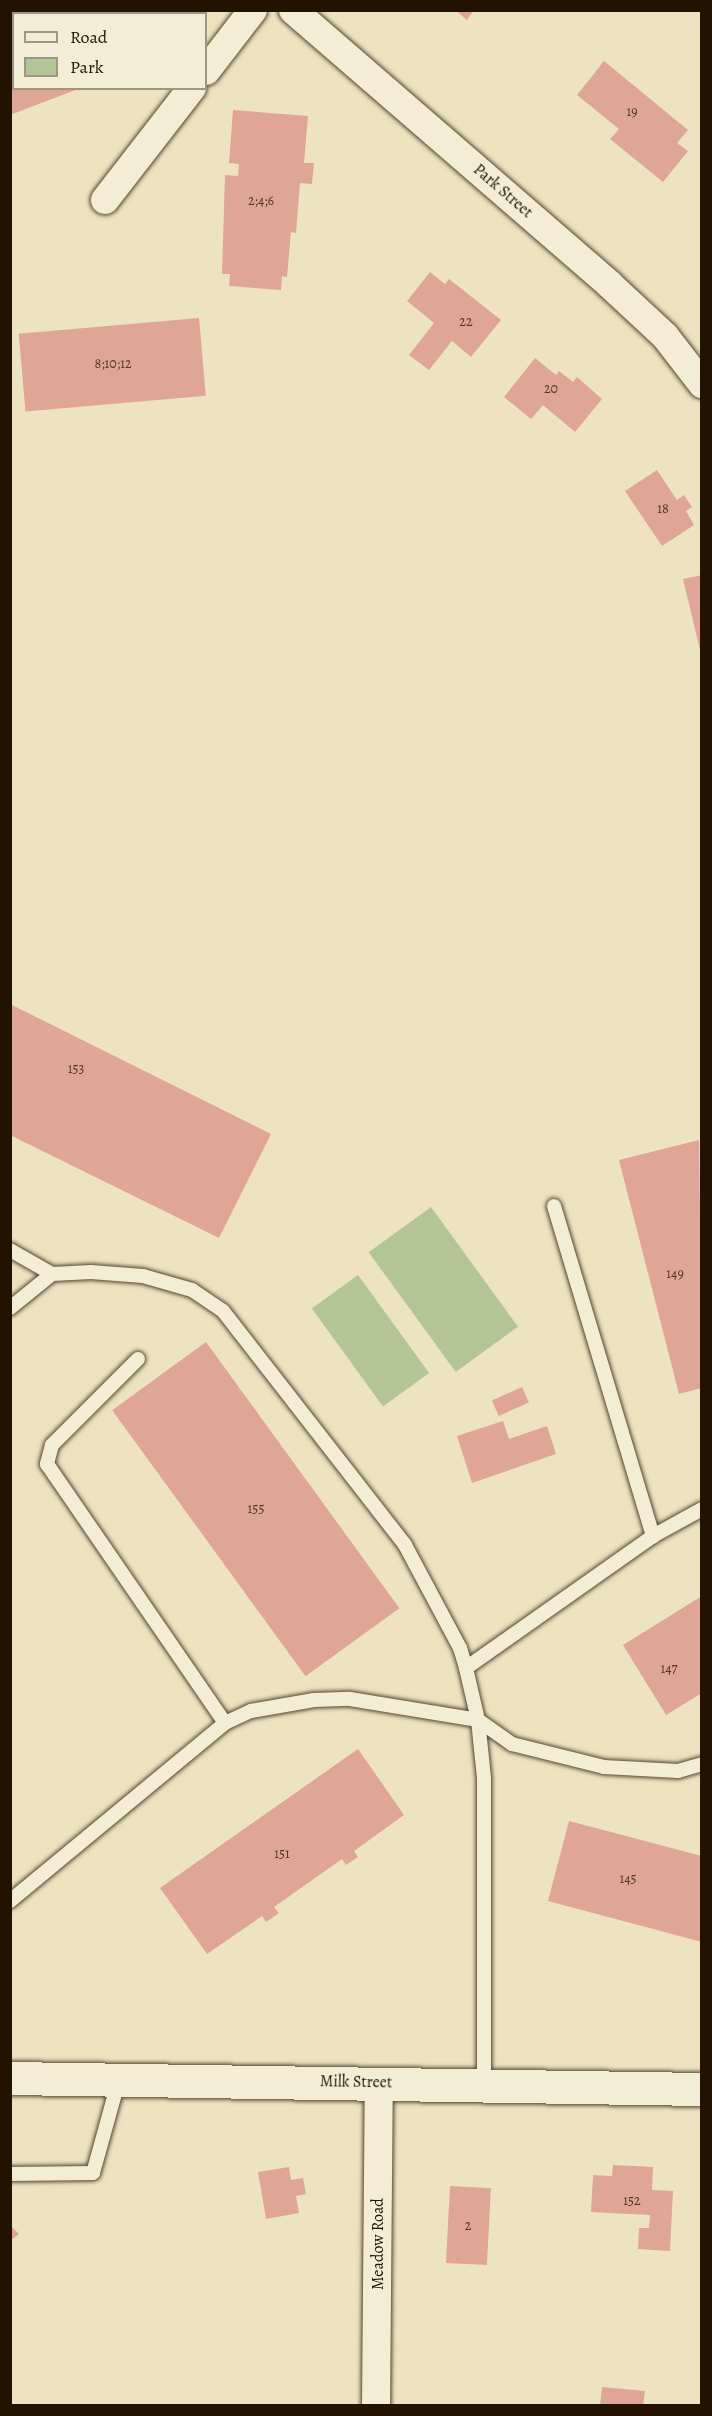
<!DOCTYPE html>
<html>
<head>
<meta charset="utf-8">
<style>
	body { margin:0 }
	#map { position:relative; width:712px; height:2416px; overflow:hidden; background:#ede3c0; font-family:Alegreya,serif }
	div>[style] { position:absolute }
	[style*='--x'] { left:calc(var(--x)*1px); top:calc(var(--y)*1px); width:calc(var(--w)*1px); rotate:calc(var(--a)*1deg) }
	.green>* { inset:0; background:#b3c596; transform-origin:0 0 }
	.building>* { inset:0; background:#dfa697; transform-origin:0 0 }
	.roads { filter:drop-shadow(0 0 2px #564630) drop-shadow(0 0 2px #564630) }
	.lane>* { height:14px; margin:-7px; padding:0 7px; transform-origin:7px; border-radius:7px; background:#f3edd6 }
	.street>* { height:28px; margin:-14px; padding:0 14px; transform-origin:14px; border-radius:14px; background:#f3edd6 }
	.secondary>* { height:33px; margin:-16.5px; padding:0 16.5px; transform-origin:16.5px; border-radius:16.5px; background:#f3edd6 }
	span { translate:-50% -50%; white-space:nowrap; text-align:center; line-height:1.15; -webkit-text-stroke:4.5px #f3edd6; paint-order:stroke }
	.number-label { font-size:14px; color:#523726 }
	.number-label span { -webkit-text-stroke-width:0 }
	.street-label { font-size:16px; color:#231200 }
	.frame { position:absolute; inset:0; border:12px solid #231200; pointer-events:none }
	.legend { position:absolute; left:12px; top:12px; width:195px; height:78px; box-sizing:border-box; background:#f3edd6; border:2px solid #a09580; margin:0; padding:8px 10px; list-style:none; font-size:18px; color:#231200 }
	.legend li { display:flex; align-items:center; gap:12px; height:30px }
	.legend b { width:30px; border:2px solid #a09580 }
</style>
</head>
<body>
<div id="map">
	<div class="green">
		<div style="left:431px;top:1207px;width:148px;height:77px;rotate:54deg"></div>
		<div style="left:358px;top:1275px;width:121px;height:57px;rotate:54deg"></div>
	</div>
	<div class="building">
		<div style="left:34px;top:10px;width:115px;height:8px"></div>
		<div style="clip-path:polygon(455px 10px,474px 10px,467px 20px)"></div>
		<div style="clip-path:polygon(14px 19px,14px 88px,78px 89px,10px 115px)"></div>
		<div style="clip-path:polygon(604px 61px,688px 130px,677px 143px,688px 151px,663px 182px,610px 139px,619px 129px,577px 95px)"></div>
		<div style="clip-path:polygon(233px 110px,308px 116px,304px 163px,314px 163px,312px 184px,300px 183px,296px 233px,291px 232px,287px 277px,282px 276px,281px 290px,229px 286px,230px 274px,222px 274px,225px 175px,238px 176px,239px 164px,229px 163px)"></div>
		<div style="clip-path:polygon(430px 272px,445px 284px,449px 279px,501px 320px,471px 357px,452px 341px,429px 370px,409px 355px,434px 323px,407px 301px)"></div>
		<div style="left:199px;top:318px;width:78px;height:181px;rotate:85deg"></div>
		<div style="clip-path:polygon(535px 358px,556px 375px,559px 371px,573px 382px,577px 377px,602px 399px,575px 432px,543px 405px,531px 419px,504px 397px)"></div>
		<div style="clip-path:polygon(657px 470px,677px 500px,684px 495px,692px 507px,686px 511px,694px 525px,662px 546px,625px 491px)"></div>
		<div style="clip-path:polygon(702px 575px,702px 654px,701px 654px,683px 579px)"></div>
		<div style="clip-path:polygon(10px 1004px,271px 1134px,219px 1238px,10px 1135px)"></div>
		<div style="clip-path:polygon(699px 1140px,702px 1388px,679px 1394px,619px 1160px)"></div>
		<div style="left:206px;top:1342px;width:329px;height:116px;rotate:54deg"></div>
		<div style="left:522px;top:1387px;width:17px;height:33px;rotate:66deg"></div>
		<div style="clip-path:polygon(503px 1421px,509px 1439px,547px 1426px,556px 1454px,472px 1483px,457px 1436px)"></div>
		<div style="clip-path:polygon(702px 1596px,702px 1693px,666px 1715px,623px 1645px)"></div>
		<div style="clip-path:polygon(358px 1749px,404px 1815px,354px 1851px,358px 1857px,346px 1865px,342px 1859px,274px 1907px,279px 1913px,266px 1922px,262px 1916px,207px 1954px,160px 1888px)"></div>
		<div style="clip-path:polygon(569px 1821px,702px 1856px,702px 1942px,548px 1901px)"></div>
		<div style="clip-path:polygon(613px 2165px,653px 2167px,652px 2190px,673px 2191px,670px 2251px,638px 2249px,639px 2228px,649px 2228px,650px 2215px,591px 2212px,593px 2175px,612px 2176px)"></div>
		<div style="clip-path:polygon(289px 2167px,291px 2180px,303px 2178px,306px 2194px,296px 2196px,299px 2213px,266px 2219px,258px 2172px)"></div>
		<div style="left:450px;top:2186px;width:41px;height:77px;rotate:3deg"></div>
		<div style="clip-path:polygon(10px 2225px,19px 2234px,10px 2241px)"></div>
		<div style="clip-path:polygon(602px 2387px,645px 2391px,643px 2406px,600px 2406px)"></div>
	</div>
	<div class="roads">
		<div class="lane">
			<div style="--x:554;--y:1206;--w:345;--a:73.3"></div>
			<div style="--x:10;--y:1250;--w:48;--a:29.7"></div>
			<div style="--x:52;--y:1274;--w:39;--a:-3"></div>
			<div style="--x:91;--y:1272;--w:52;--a:4.4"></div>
			<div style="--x:143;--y:1276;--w:51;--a:15.9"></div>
			<div style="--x:192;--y:1290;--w:37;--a:34"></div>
			<div style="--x:223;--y:1311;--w:296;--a:52.1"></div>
			<div style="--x:405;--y:1545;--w:117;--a:61.9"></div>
			<div style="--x:460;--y:1648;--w:21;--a:73"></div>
			<div style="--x:10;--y:1308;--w:54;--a:-39"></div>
			<div style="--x:138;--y:1359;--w:122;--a:135"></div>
			<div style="--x:52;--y:1445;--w:20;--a:105"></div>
			<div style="--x:47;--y:1464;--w:314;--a:55.5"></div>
			<div style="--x:10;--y:1901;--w:279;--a:-39.6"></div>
			<div style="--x:225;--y:1723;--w:29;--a:-25"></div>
			<div style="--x:251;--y:1711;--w:64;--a:-9.9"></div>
			<div style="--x:314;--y:1700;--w:36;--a:-2"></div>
			<div style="--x:350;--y:1699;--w:130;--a:9.3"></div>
			<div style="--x:478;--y:1720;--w:53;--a:-103"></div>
			<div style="--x:466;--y:1668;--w:229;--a:-35.2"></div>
			<div style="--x:653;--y:1536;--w:56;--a:-28.9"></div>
			<div style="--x:484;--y:2084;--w:306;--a:-90"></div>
			<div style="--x:484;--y:1778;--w:58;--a:-95.9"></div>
			<div style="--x:478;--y:1720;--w:42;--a:35.2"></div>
			<div style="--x:512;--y:1744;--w:95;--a:14"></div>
			<div style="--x:604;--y:1767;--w:74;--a:3.1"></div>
			<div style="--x:678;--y:1771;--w:25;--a:-16"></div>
			<div style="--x:10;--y:2174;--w:83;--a:-0.7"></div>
			<div style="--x:93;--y:2173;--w:98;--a:-74.5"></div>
		</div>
		<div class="street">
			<div style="--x:293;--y:10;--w:418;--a:40.9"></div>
			<div style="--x:609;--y:284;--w:76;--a:42.9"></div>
			<div style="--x:665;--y:336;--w:61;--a:52.4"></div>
			<div style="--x:206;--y:71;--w:77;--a:-52.4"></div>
			<div style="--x:105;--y:200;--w:142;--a:-52.2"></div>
			<div style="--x:376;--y:2406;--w:324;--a:-89.5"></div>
		</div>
		<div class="secondary">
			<div style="--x:10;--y:2078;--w:692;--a:0.91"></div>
		</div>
	</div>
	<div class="number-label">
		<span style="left:632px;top:112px">19</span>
		<span style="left:261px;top:201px">2;4;6</span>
		<span style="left:466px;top:322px">22</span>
		<span style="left:113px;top:364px">8;10;12</span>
		<span style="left:551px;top:389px">20</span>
		<span style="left:663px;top:509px">18</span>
		<span style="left:76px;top:1069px">153</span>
		<span style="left:675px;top:1274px">149</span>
		<span style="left:256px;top:1509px">155</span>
		<span style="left:669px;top:1669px">147</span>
		<span style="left:282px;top:1854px">151</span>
		<span style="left:628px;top:1879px">145</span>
		<span style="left:632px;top:2201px">152</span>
		<span style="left:468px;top:2226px">2</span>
	</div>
	<div class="street-label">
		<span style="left:503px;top:191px;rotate:41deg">Park Street</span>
		<span style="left:356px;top:2082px;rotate:1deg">Milk Street</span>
		<span style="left:378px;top:2244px;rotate:-90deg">Meadow Road</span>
	</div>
	<div class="frame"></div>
	<ul class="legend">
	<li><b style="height:8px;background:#f3edd6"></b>Road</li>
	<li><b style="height:16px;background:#b3c596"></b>Park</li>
	</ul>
</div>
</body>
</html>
